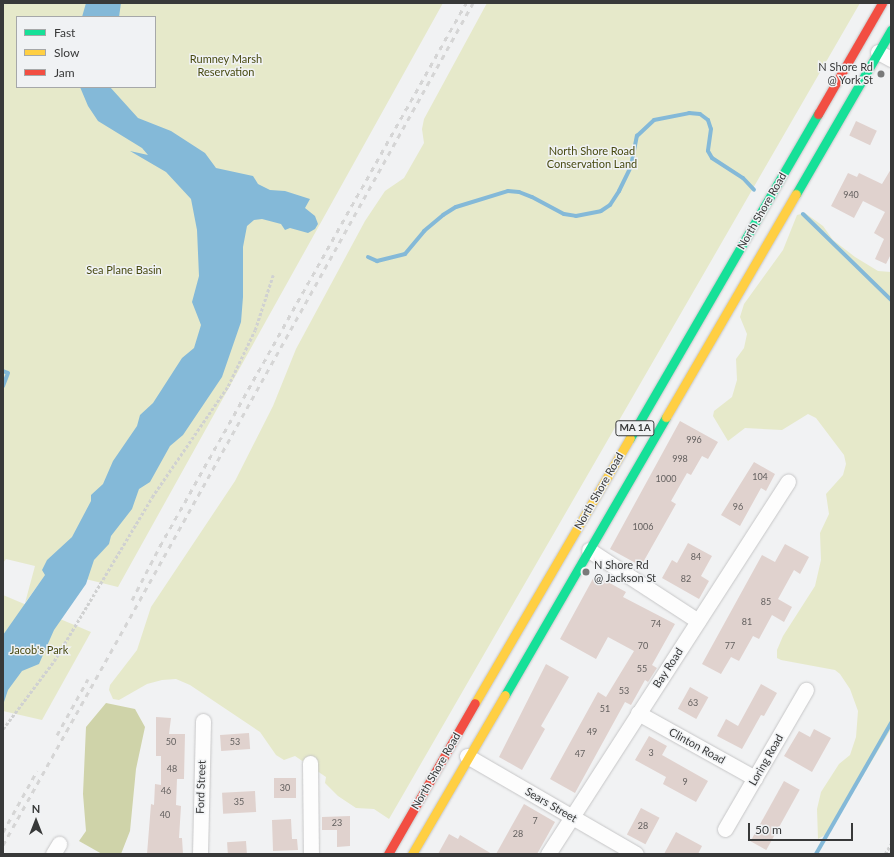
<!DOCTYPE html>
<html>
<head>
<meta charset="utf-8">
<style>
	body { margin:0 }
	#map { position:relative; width:894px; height:857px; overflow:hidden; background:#f1f2f3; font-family:Lato,sans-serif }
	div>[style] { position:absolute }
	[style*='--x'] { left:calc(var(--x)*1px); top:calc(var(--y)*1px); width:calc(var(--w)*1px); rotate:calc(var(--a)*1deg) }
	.green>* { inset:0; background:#e6e9ca }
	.forest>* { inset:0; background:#cfd3a9 }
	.water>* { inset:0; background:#84b9d8 }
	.stream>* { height:4px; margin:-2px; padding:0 2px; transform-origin:2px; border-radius:2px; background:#84b9d8 }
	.building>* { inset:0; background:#e0d2ce; transform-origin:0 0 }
	.path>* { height:2.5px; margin-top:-1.25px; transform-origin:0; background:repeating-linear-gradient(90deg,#d0d1d1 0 3px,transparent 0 5px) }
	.roads { filter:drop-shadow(0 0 1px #c6c6c7) drop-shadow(0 0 1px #c6c6c7) }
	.street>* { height:15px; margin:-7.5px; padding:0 7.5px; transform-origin:7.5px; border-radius:7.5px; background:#fdfdfd }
	.fast>* { height:9px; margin:-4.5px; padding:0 4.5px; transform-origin:4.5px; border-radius:4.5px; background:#16e098 }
	.slow>* { height:9px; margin:-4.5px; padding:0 4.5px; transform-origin:4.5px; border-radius:4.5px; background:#ffcf43 }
	.jam>* { height:9px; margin:-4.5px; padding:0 4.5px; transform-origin:4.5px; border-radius:4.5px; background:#f24e42 }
	.rail>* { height:3px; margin-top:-1.5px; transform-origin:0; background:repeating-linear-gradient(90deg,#d5d5d5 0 5px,transparent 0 10px) }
	.dots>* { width:11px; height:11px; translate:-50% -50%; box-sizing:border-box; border:2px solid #f0f2f4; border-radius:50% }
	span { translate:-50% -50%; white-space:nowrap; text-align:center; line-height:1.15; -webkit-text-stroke:3px #f0f2f4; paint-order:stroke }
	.number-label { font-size:9px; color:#625f5e }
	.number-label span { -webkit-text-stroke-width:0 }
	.shield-label span { padding:1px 3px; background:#f0f2f4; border:1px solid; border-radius:3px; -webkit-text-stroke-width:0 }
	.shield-label { font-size:10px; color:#383939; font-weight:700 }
	.park-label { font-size:11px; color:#494b12 }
	.poi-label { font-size:11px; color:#383939 }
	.right { translate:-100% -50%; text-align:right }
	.left { translate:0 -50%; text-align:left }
	.street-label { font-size:11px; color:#383939 }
	.frame { position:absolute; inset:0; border:4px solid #383939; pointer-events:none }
	.legend { position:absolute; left:16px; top:16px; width:140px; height:72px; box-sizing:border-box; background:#f0f2f4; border:1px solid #a6a8a9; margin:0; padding:5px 7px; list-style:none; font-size:12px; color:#383939 }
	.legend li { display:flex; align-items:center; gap:8px; height:20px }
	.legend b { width:20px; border:1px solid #a6a8a9 }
	.north { position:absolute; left:16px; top:801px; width:40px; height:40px; -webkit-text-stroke:3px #f0f2f4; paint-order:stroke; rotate:0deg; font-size:11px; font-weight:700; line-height:16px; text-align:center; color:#383939 }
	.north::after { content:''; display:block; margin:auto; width:14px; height:18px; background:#383939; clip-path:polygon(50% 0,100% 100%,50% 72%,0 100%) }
	.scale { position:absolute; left:748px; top:823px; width:105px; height:18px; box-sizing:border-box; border:2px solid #383939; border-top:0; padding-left:5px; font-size:12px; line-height:14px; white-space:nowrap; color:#383939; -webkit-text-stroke:3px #f0f2f4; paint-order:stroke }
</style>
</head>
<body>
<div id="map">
	<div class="green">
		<div style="clip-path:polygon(evenodd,3px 3px,443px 3px,118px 587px,49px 570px,25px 603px,35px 566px,6px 559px,3px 563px,3px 3px,17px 17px,155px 17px,155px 87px,17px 87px,17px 17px)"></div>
		<div style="clip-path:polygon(487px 3px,860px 3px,389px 819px,374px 809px,356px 808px,338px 796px,325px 783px,326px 777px,295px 756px,284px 760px,276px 755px,260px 732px,190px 685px,176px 679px,162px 680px,147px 684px,119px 700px,113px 699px,109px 690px,110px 685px,137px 650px,151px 607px,235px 481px,273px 406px,296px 349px,365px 221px,385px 191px,404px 178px,424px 143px,422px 129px,424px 119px)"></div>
		<div style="clip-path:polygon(805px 213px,823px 226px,833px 240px,855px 257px,878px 271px,891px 272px,891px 729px,843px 809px,825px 835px,818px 839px,817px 809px,821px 792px,839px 764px,850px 755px,856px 737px,858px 711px,850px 689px,840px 674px,835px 670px,781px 660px,777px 658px,777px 650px,783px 636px,815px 586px,821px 560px,820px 533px,829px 514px,826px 494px,843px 475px,846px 464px,844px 455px,816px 418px,808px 414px,782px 430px,745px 428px,728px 441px,713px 416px,714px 411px,732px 397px,737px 380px,736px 359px,744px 348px,747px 334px,740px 317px,744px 304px,783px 250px,797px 215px)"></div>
		<div style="clip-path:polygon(3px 595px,91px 632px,42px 720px,3px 711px)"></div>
	</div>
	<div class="forest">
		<div style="clip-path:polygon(106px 703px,135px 709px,145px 727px,136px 769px,130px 831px,121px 854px,102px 854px,79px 841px,86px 831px,83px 794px,86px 727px)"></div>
	</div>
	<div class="water">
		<div style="clip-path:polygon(86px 3px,121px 3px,119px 17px,82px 17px)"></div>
		<div style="clip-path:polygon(80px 87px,110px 87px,138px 118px,171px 131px,205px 153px,216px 168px,253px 176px,258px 184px,270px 190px,285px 191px,310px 199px,305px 208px,315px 216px,318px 224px,315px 229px,308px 233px,290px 228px,285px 230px,281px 224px,262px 219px,254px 220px,247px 226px,243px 247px,243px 297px,241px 322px,222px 377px,183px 435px,170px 446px,150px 482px,139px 489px,132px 509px,111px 536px,109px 544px,94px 560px,86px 584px,54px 630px,39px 664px,22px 671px,8px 690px,3px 705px,3px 635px,45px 575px,42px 570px,47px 560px,72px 537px,91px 501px,91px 495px,103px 484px,113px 461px,137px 426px,140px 415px,153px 403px,182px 358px,194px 348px,201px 325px,192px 302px,199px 276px,197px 230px,191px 199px,166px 172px,130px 151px,148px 155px,142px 148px,98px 121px,88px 106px)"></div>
	</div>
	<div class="stream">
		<div style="--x:803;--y:214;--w:123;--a:44.3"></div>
		<div style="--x:368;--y:257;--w:10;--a:24"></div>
		<div style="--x:377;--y:261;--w:29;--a:-14"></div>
		<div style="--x:405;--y:254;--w:30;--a:-50"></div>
		<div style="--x:424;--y:231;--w:25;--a:-40"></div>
		<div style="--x:443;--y:215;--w:15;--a:-32"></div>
		<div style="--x:456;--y:207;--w:54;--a:-17.1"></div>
		<div style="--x:508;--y:191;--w:11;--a:5"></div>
		<div style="--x:519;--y:192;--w:14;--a:21"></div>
		<div style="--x:532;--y:197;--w:36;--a:28"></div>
		<div style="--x:564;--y:214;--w:12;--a:9"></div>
		<div style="--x:576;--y:216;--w:25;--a:-11"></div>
		<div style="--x:601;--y:211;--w:11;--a:-34"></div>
		<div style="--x:610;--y:205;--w:17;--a:-57"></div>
		<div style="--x:619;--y:191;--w:28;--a:-64"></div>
		<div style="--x:631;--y:166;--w:31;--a:-79"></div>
		<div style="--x:637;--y:136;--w:23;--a:-43"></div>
		<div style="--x:654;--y:120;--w:36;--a:-11"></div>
		<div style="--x:689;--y:113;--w:11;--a:5"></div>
		<div style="--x:700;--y:114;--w:10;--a:37"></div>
		<div style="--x:708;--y:120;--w:9;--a:72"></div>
		<div style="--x:711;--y:129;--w:22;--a:98"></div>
		<div style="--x:708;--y:151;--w:8;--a:60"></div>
		<div style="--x:712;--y:158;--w:37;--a:33"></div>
		<div style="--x:743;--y:178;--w:16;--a:47"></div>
		<div style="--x:3;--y:371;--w:5;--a:22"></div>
		<div style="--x:8;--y:373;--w:14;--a:111"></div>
		<div style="--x:816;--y:854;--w:151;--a:-60.2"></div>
	</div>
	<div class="building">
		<div style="left:856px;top:121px;width:23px;height:16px;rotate:25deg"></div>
		<div style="clip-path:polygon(891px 169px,891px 254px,886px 264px,875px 259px,884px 239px,874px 233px,885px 212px,863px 201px,854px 218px,831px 206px,848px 173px,857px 177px,859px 173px,882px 184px)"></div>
		<div style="clip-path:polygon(680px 421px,718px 442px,708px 459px,702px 456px,691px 475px,687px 473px,671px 501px,676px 504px,641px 566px,610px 549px)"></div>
		<div style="clip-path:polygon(754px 462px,775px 474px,766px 491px,761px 488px,740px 526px,721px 515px)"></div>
		<div style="clip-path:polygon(688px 543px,712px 556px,701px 576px,709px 581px,699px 599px,662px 578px,672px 560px,677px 563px)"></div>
		<div style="clip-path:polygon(785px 544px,809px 557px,800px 574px,794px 570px,778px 599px,792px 607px,784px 622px,772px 615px,759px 639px,753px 636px,739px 661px,731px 657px,721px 674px,702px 664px,762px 555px,775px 562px)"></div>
		<div style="clip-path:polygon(595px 575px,626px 592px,623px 597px,675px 624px,652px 665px,657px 668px,648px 682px,645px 680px,631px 705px,625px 702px,575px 793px,550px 779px,598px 692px,606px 697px,634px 651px,608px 637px,596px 659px,560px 639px)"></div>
		<div style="clip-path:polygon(546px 664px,569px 677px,541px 726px,545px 729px,522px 770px,499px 757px)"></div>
		<div style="clip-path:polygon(761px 684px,777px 693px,764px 716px,761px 715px,742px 749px,717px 736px,726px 719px,738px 726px)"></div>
		<div style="left:690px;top:687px;width:21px;height:25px;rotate:29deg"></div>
		<div style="clip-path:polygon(156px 717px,171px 718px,169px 734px,185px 734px,184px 779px,177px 779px,176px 805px,181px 806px,179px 838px,182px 838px,183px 854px,147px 854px,151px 804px,154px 805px,155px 784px,161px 785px,161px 756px,156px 756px)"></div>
		<div style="clip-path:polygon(814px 729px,831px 738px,812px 772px,784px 756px,799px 731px,810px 737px)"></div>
		<div style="left:249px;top:733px;width:16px;height:29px;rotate:86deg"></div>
		<div style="clip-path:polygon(649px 736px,667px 746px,662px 755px,708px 781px,696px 802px,663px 784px,666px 777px,635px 760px)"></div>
		<div style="left:274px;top:778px;width:22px;height:20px"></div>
		<div style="left:784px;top:781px;width:18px;height:69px;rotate:29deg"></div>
		<div style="left:255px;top:791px;width:21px;height:33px;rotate:87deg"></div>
		<div style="clip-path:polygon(524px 804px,555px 822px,537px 854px,496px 854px)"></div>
		<div style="left:641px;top:808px;width:21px;height:30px;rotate:28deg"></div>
		<div style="clip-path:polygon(350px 816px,350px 846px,337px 847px,337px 830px,322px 830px,322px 817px)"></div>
		<div style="clip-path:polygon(291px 819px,292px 839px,297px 839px,298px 850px,273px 851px,272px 820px)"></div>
		<div style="clip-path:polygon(676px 832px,702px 846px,698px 854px,664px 854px)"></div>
		<div style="clip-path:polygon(449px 834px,458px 839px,460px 835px,492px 854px,438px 854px)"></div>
		<div style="left:246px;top:841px;width:13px;height:19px;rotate:86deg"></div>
	</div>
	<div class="path">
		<div style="--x:3;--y:729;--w:85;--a:-53.1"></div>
		<div style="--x:54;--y:661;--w:191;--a:-59.1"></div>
		<div style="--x:152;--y:497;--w:135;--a:-55.6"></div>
		<div style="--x:228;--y:386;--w:62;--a:-64.3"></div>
		<div style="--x:255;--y:330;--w:58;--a:-71.9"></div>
		<div style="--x:885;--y:854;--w:12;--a:-59"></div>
	</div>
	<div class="roads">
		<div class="street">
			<div style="--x:878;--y:52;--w:15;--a:28"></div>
			<div style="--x:589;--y:550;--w:130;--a:33.1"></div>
			<div style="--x:638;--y:713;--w:134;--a:29.1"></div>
			<div style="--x:467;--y:756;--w:195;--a:30.1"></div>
			<div style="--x:310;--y:763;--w:91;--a:89.4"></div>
			<div style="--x:725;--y:829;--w:161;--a:-59.8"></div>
			<div style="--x:53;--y:854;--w:12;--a:-59"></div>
			<div style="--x:200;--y:854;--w:133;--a:-88.7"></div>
			<div style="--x:548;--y:854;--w:443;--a:-57.2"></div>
		</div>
		<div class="fast">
			<div style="--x:796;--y:194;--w:190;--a:-59.9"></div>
			<div style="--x:630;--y:438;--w:375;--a:-59.9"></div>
			<div style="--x:505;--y:695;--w:321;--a:-59.9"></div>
		</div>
		<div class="slow">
			<div style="--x:666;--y:417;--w:258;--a:-59.8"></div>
			<div style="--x:475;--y:703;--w:307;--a:-59.7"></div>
			<div style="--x:412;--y:854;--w:184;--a:-59.7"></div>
		</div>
		<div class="jam">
			<div style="--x:818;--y:114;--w:128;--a:-60"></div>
			<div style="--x:388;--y:854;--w:174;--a:-60.1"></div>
		</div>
	</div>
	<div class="rail">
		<div style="--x:132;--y:600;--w:61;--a:-62.6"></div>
		<div style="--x:160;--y:546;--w:623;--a:-60.6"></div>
		<div style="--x:57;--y:735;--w:64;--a:-61"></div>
		<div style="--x:3;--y:832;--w:70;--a:-60.9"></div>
		<div style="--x:3;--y:845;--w:964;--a:-60.83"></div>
	</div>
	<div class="dots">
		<div style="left:881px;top:74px;background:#797a7a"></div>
		<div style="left:586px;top:572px;background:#797a7a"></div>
	</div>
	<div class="number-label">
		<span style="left:851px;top:195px">940</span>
		<span style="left:694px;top:440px">996</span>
		<span style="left:680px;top:459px">998</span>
		<span style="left:760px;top:477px">104</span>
		<span style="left:666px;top:479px">1000</span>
		<span style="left:738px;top:507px">96</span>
		<span style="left:643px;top:527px">1006</span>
		<span style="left:696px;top:557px">84</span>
		<span style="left:686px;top:579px">82</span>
		<span style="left:766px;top:602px">85</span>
		<span style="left:747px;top:622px">81</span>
		<span style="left:656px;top:624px">74</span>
		<span style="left:643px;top:646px">70</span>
		<span style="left:730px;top:646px">77</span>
		<span style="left:642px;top:669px">55</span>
		<span style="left:624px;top:691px">53</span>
		<span style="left:693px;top:703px">63</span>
		<span style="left:605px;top:709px">51</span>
		<span style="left:592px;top:732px">49</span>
		<span style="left:171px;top:742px">50</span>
		<span style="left:235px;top:742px">53</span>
		<span style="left:651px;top:753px">3</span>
		<span style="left:580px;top:754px">47</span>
		<span style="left:172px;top:769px">48</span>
		<span style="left:685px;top:782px">9</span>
		<span style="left:285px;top:788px">30</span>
		<span style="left:166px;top:791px">46</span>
		<span style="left:239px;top:802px">35</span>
		<span style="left:165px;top:815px">40</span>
		<span style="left:535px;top:821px">7</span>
		<span style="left:337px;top:823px">23</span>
		<span style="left:643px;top:826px">28</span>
		<span style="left:518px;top:834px">28</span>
	</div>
	<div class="shield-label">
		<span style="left:635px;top:428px">MA 1A</span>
	</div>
	<div class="park-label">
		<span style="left:226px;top:66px">Rumney Marsh<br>Reservation</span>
		<span style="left:592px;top:158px">North Shore Road<br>Conservation Land</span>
		<span style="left:124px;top:270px">Sea Plane Basin</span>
		<span style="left:39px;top:650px">Jacob's Park</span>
	</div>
	<div class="poi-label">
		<span class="right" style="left:873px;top:74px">N Shore Rd<br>@ York St</span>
		<span class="left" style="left:594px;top:572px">N Shore Rd<br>@ Jackson St</span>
	</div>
	<div class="street-label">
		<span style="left:762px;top:211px;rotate:-60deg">North Shore Road</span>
		<span style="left:599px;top:491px;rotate:-60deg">North Shore Road</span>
		<span style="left:668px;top:668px;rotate:-57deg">Bay Road</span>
		<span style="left:697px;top:746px;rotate:29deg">Clinton Road</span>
		<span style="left:766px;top:760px;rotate:-60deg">Loring Road</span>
		<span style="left:436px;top:771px;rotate:-60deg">North Shore Road</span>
		<span style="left:201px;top:787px;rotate:-88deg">Ford Street</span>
		<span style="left:551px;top:805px;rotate:30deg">Sears Street</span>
	</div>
	<div class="frame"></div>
	<ul class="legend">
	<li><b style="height:5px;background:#16e098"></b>Fast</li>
	<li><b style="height:5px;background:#ffcf43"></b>Slow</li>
	<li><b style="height:5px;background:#f24e42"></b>Jam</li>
	</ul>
	<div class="north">N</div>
	<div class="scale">50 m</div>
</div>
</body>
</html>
